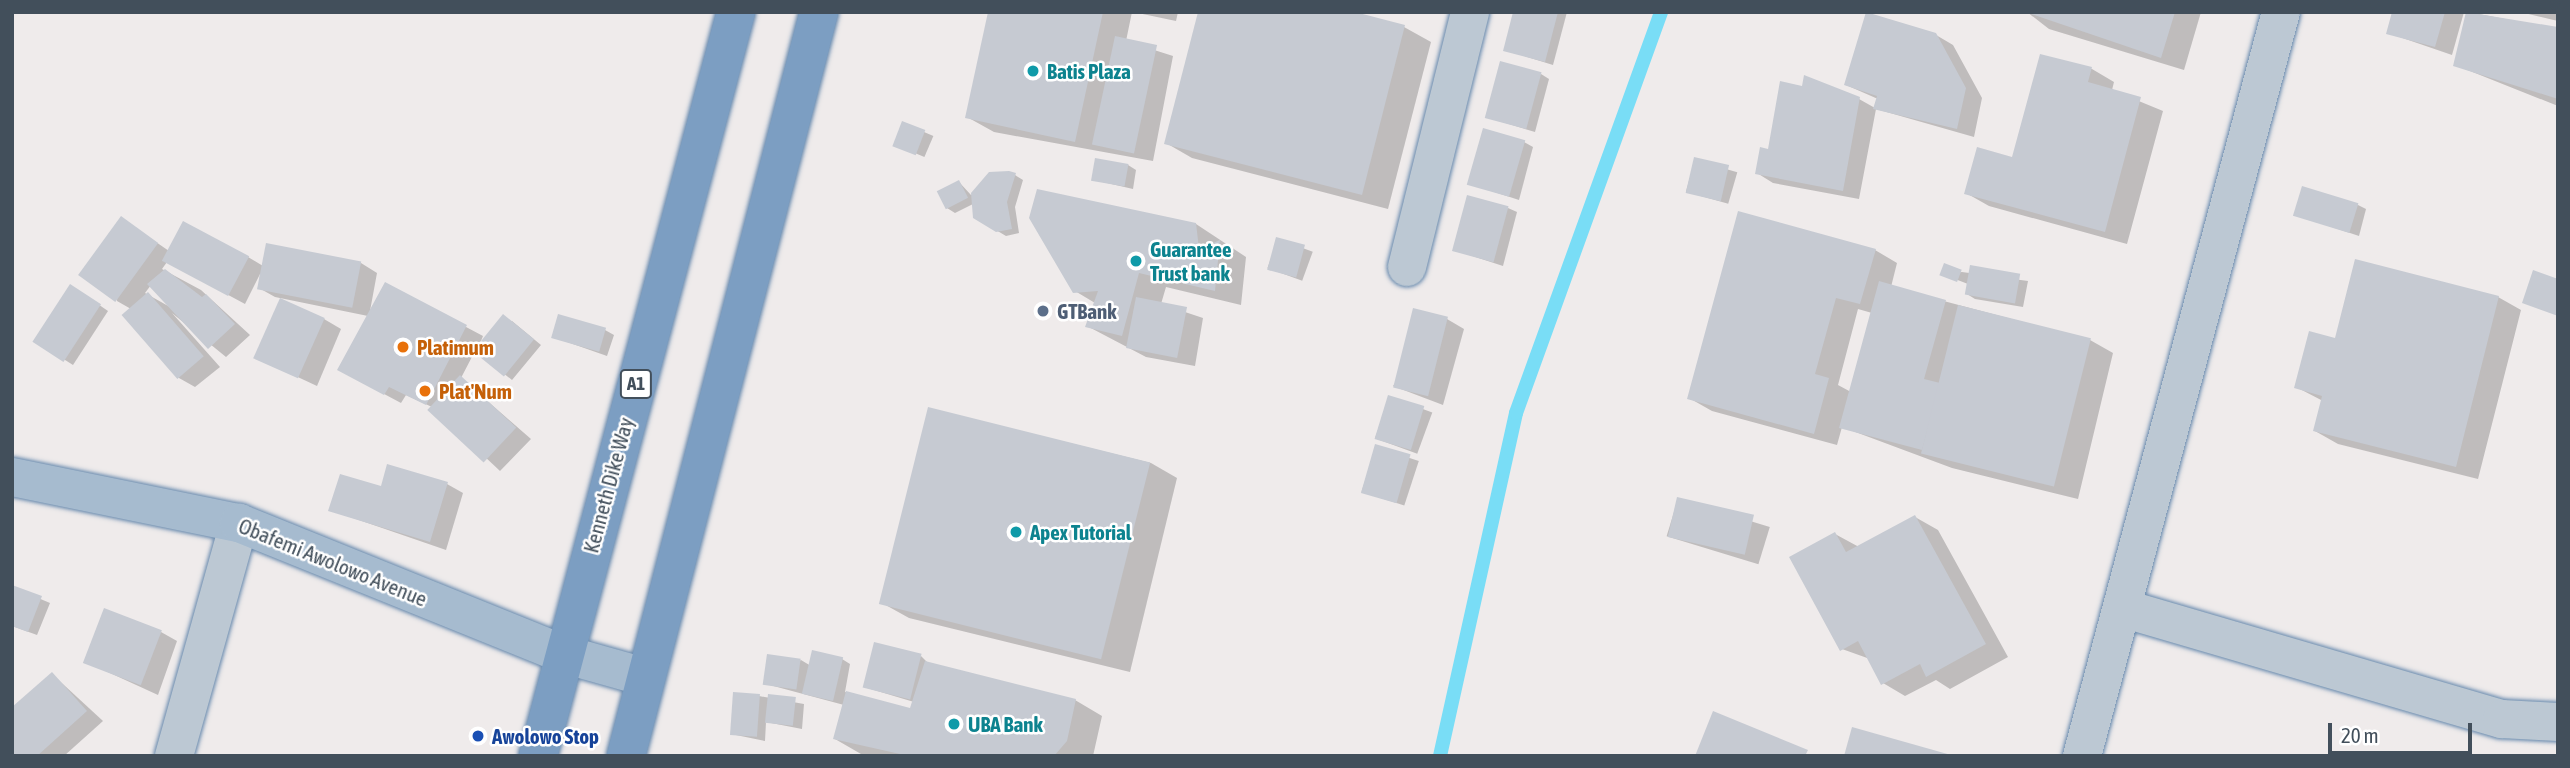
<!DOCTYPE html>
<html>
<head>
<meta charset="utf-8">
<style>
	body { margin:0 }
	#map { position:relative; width:2570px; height:768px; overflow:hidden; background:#efebeb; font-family:"Asap Condensed",sans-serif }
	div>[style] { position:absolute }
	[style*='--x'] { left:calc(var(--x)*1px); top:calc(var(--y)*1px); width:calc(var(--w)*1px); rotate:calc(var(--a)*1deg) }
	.shadow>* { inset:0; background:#0003; transform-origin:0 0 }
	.stream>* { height:14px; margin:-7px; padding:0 7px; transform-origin:7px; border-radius:7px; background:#79ddf6 }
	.building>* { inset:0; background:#c6cad2; transform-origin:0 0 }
	.roads { filter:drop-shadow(0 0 2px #6789ad) drop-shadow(0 0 2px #6789ad) }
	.minor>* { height:38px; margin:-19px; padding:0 19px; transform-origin:19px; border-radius:19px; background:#bcc8d3 }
	.major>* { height:38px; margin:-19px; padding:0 19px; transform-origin:19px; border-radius:19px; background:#a6bbcf }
	.highway>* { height:38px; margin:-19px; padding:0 19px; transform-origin:19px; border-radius:19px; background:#7c9ec2 }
	.dots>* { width:19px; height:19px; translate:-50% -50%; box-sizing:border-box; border:4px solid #fff; border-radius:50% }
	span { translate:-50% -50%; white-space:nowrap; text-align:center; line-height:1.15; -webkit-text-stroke:5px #fff; paint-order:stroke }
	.shield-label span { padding:2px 5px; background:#fff; border:2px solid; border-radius:5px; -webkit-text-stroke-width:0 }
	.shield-label { font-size:19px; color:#424f5b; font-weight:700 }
	.culture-label { font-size:21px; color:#0d838f; font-weight:700 }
	.left { translate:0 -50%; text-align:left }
	.service-label { font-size:21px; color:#4e5e75; font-weight:700 }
	.food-label { font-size:21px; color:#c56008; font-weight:700 }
	.street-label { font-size:21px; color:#424f5b }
	.transit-label { font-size:21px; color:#164399; font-weight:700 }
	.frame { position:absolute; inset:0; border:14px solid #424f5b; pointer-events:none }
	.scale { position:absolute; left:2328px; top:723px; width:144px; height:32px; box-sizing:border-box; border:4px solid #424f5b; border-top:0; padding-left:9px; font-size:21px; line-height:24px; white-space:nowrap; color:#424f5b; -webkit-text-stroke:5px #fff; paint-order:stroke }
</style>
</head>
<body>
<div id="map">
	<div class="shadow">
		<div style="clip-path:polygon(989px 12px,1132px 12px,1126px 41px,1173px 56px,1153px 161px,994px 132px,967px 117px)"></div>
		<div style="clip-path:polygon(1133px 12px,1178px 12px,1176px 21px)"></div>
		<div style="clip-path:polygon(1515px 12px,1567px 12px,1553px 65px,1505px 50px)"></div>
		<div style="clip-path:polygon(2027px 12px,2201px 12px,2184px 70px,2049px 29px)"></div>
		<div style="clip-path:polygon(2394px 12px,2464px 12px,2452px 55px,2388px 33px)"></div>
		<div style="clip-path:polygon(2468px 12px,2558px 29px,2558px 106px,2455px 65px)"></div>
		<div style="clip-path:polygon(2520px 12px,2558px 12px,2558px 21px)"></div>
		<div style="clip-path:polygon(1404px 27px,1431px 42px,1388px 209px,1192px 158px,1166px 143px)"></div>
		<div style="clip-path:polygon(1936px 35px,1953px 45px,1982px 98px,1974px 137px,1876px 109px,1859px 199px,1773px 183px,1757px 173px,1769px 151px,1859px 99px,1875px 108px,1878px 99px,1846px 85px)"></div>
		<div style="clip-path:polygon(2042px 56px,2092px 69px,2114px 82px,2112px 90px,2163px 111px,2127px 244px,1989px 206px,1966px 193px,2013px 159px)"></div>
		<div style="clip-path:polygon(1541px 74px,1549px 79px,1535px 132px,1486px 117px)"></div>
		<div style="left:903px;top:123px;width:33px;height:23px;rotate:23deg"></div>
		<div style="clip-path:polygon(1524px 142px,1533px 147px,1519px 200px,1470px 184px)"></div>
		<div style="left:1695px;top:160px;width:44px;height:33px;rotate:16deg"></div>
		<div style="clip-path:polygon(1128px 165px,1136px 170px,1133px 189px,1094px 180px)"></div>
		<div style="clip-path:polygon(1015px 175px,1023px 180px,1015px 207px,1019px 233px,1006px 236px,974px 217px,973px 204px,955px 213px,947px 208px,959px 182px,971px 195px)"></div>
		<div style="clip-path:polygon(2358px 205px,2366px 209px,2359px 236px,2296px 215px)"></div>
		<div style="clip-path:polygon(1508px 208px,1517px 212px,1503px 266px,1454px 250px)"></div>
		<div style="clip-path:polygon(evenodd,121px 218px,169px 251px,248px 257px,263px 266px,267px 245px,361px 263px,377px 273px,370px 311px,385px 284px,483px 336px,479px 346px,512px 321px,541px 345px,512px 380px,475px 351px,461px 378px,531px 439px,500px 471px,432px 407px,406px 395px,401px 403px,356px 379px,368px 316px,275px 297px,259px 288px,260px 274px,245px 304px,167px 262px,162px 269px,201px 290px,250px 335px,226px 357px,172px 313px,220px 367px,195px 387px,179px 378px,131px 309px,117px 301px,121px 218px,151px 285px,170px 307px,145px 293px,151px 285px)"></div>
		<div style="clip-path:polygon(1196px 224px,1246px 257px,1241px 305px,1166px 287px,1161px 304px,1203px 318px,1195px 366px,1146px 357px,1087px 326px,1095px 303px,1075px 291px)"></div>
		<div style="left:1278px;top:239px;width:37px;height:31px;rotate:20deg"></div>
		<div style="clip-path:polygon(evenodd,1875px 250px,1897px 263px,1891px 287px,2090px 340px,2113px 353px,2078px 499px,1952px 468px,1842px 427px,1837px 445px,1712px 411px,1689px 398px,1875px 250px,1858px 309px,1872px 313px,1851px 392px,1838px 385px,1858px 309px)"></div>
		<div style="clip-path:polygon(1962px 272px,2028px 281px,2023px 307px,1975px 299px,1967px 294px,1968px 284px,1942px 274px)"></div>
		<div style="clip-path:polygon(79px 291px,108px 311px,73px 365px,35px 341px)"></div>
		<div style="clip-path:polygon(2498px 297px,2521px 310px,2478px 479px,2338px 444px,2315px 431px,2323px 401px,2296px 387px)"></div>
		<div style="clip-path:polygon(324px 319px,341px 329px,317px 386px,257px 358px)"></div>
		<div style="clip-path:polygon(1447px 319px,1464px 329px,1443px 405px,1393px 386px)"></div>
		<div style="clip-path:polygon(605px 330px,614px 335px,607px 356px,553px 337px)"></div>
		<div style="left:1390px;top:397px;width:45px;height:44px;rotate:20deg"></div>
		<div style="clip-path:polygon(930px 409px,1151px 463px,1177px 478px,1130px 672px,909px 618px,882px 603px)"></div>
		<div style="left:1376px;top:447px;width:45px;height:47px;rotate:18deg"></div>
		<div style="clip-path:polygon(447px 484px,463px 493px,446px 550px,330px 510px,382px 488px)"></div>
		<div style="left:1678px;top:499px;width:96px;height:39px;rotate:17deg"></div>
		<div style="clip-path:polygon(1915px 517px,1938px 530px,2008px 657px,1950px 689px,1936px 680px,1905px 696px,1883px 683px,1870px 659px,1842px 649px,1835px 534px,1859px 547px)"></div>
		<div style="clip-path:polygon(12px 587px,50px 603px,37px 635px,12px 626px)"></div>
		<div style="clip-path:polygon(161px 632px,177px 641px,158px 695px,86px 662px)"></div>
		<div style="clip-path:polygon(921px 656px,929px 664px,1075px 700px,1102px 716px,1093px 756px,861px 754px,835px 739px,844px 705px,766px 684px,801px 660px,811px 666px,842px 659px,850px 664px,845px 692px,911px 710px,914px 702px,864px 687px)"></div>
		<div style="clip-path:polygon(52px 674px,103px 721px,64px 756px,12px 756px)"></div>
		<div style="clip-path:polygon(759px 696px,804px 704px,802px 729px,766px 722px,765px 741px,731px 734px)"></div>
	</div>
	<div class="stream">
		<div style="--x:1440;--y:756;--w:351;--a:-77.5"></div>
		<div style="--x:1516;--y:413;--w:426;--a:-70.1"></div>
	</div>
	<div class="building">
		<div style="clip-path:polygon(988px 12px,1103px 12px,1075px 142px,965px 118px)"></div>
		<div style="clip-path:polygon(1198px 12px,1355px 12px,1405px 25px,1362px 195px,1164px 144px)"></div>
		<div style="clip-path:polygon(1513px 12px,1558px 12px,1545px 62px,1503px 51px)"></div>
		<div style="clip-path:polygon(1866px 12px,1936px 33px,1966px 88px,1957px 129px,1873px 109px,1877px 96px,1844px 85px)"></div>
		<div style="clip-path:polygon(2025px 12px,2175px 12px,2161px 58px)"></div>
		<div style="clip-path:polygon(2392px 12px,2445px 12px,2435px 47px,2386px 34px)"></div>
		<div style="clip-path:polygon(2466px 12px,2558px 27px,2558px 99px,2453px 66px)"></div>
		<div style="left:1115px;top:36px;width:43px;height:111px;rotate:12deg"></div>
		<div style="clip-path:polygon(2040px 54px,2092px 67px,2088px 82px,2141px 97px,2105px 232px,1964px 194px,1977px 147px,2012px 157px)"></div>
		<div style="left:1500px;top:61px;width:43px;height:59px;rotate:15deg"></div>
		<div style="clip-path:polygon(1804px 75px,1860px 97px,1843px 191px,1755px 174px,1760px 147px,1768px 149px,1780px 81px,1802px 86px)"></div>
		<div style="left:902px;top:121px;width:25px;height:27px;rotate:21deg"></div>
		<div style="left:1483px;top:128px;width:44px;height:59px;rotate:16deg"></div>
		<div style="left:1694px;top:157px;width:36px;height:37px;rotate:13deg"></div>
		<div style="left:1095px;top:158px;width:34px;height:23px;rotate:10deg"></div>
		<div style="clip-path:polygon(1009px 171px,1016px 173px,1007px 202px,1012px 229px,996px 232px,973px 218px,971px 193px,989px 172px)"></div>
		<div style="left:959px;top:180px;width:20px;height:25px;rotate:63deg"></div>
		<div style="left:2302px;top:186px;width:59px;height:31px;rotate:17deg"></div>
		<div style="clip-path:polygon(1037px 189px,1196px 223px,1199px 249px,1220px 240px,1215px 291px,1139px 273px,1122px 336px,1085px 327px,1098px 291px,1073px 293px,1029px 218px)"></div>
		<div style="left:1467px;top:195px;width:43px;height:58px;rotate:15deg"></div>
		<div style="clip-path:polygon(1738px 211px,1876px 249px,1860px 304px,1836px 298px,1815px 374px,1829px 378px,1814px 434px,1687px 399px)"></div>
		<div style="left:121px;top:216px;width:46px;height:73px;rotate:36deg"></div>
		<div style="left:183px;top:221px;width:75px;height:45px;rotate:28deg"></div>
		<div style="left:1276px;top:237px;width:30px;height:34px;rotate:15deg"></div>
		<div style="left:266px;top:243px;width:97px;height:47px;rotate:11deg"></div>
		<div style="clip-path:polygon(2355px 259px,2499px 296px,2456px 467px,2313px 431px,2322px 396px,2294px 388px,2309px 331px,2335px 338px)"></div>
		<div style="left:1944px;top:263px;width:19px;height:13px;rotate:21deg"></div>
		<div style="left:1970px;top:265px;width:51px;height:30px;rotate:10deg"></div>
		<div style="clip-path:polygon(165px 269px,202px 297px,206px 294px,235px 324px,208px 349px,147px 284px)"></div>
		<div style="clip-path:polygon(2533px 270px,2558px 279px,2558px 316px,2522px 303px)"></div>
		<div style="clip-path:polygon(1879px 281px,1946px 300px,1924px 379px,1940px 383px,1922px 450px,1839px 428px)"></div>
		<div style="clip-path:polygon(385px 282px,467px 325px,426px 405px,389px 387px,384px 395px,337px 370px)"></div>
		<div style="left:70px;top:284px;width:37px;height:69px;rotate:33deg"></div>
		<div style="left:148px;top:292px;width:85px;height:35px;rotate:49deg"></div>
		<div style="left:1136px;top:297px;width:52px;height:52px;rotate:11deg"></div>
		<div style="left:280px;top:298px;width:49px;height:66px;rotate:24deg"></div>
		<div style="left:1958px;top:305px;width:137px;height:153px;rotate:14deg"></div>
		<div style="left:1413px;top:308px;width:36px;height:82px;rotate:14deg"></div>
		<div style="left:503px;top:314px;width:40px;height:48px;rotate:39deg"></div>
		<div style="left:558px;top:314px;width:50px;height:25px;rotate:16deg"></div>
		<div style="left:460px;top:375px;width:77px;height:48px;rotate:43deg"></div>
		<div style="left:1388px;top:395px;width:38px;height:46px;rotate:17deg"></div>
		<div style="left:928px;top:407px;width:229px;height:203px;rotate:14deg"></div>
		<div style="left:1375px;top:444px;width:37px;height:51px;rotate:16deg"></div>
		<div style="clip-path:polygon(387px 464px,448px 482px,430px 542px,328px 511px,340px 474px,381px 486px)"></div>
		<div style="left:1677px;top:497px;width:79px;height:41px;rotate:13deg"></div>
		<div style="clip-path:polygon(1915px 515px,1986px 644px,1926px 677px,1920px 664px,1881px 685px,1858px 641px,1840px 651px,1789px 557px,1835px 532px,1846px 552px)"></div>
		<div style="clip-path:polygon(12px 585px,42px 596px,28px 632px,12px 626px)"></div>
		<div style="left:104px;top:608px;width:62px;height:59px;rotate:21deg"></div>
		<div style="left:874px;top:642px;width:49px;height:47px;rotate:14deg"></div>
		<div style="left:812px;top:650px;width:32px;height:45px;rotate:13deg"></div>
		<div style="left:767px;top:654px;width:34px;height:31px;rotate:8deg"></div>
		<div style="clip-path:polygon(925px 661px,1076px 699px,1067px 741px,1054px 756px,909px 756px,833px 739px,846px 691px,910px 708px)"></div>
		<div style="clip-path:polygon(52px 672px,87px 711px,37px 756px,12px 756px,12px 707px)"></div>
		<div style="left:733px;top:692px;width:27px;height:43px;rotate:4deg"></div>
		<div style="left:768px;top:694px;width:28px;height:29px;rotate:6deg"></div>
		<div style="clip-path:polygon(1713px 711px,1808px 750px,1805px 756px,1695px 756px)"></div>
		<div style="clip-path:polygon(1852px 727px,1951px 755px,1951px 756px,1844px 756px)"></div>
	</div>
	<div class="roads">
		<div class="minor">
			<div style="--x:1407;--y:267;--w:263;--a:-76.1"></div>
			<div style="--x:2122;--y:608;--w:396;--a:16.3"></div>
			<div style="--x:2502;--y:719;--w:56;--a:3.1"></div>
			<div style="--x:174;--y:756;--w:242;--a:-74.4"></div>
			<div style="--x:2082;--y:756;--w:770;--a:-75.03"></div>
		</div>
		<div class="major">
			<div style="--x:12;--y:477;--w:232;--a:11.5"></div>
			<div style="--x:239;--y:523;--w:349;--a:22"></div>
			<div style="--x:563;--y:654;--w:85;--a:15.7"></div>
		</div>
		<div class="highway">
			<div style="--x:538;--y:756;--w:770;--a:-75.1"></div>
			<div style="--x:626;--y:756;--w:769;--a:-75.46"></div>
		</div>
	</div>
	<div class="dots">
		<div style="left:1033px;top:71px;background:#0f9aa8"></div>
		<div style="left:1136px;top:261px;background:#0f9aa8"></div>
		<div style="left:1043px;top:311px;background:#5c6f8a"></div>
		<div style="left:403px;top:347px;background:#e8710a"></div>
		<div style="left:425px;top:391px;background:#e8710a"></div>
		<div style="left:1016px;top:532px;background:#0f9aa8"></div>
		<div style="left:954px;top:724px;background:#0f9aa8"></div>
		<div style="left:478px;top:736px;background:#1a4fb4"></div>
	</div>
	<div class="shield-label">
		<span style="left:636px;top:384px">A1</span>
	</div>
	<div class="culture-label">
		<span class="left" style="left:1047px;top:71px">Batis Plaza</span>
		<span class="left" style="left:1150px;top:261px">Guarantee<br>Trust bank</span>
		<span class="left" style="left:1030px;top:532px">Apex Tutorial</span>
		<span class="left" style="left:968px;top:724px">UBA Bank</span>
	</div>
	<div class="service-label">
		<span class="left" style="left:1057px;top:311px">GTBank</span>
	</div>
	<div class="food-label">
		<span class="left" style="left:417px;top:347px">Platimum</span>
		<span class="left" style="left:439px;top:391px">Plat'Num</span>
	</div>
	<div class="street-label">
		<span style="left:608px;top:485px;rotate:-75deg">Kenneth Dike Way</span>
		<span style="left:333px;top:562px;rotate:22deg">Obafemi Awolowo Avenue</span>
	</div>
	<div class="transit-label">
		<span class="left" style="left:492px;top:736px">Awolowo Stop</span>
	</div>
	<div class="frame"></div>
	<div class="scale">20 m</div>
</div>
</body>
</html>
